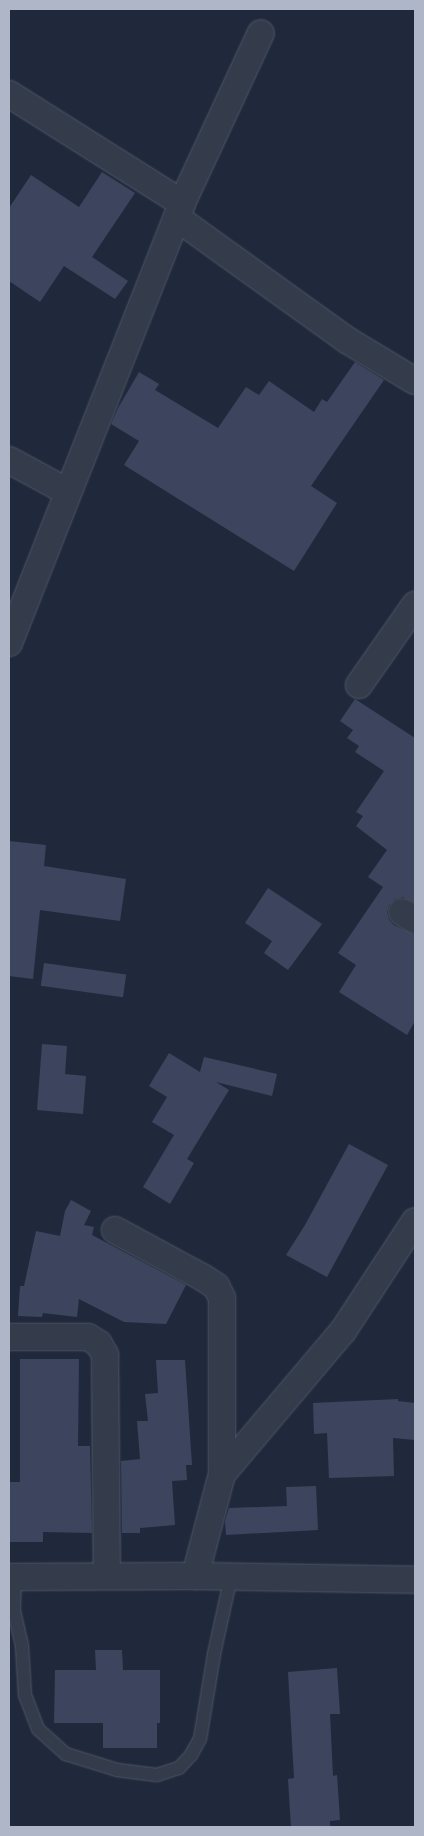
<!DOCTYPE html>
<html>
<head>
<meta charset="utf-8">
<style>
	body { margin:0 }
	#map { position:relative; width:424px; height:1836px; overflow:hidden; background:#20293c; font-family:Inter,sans-serif }
	div>[style] { position:absolute }
	[style*='--x'] { left:calc(var(--x)*1px); top:calc(var(--y)*1px); width:calc(var(--w)*1px); rotate:calc(var(--a)*1deg) }
	.building>* { inset:0; background:#3c455d; transform-origin:0 0 }
	.roads { filter:drop-shadow(0 0 1px #4f5667) drop-shadow(0 0 1px #4f5667) }
	.lane>* { height:12px; margin:-6px; padding:0 6px; transform-origin:6px; border-radius:6px; background:#343c4c }
	.street>* { height:26px; margin:-13px; padding:0 13px; transform-origin:13px; border-radius:13px; background:#343c4c }
	span { translate:-50% -50%; white-space:nowrap; text-align:center; line-height:1.15; -webkit-text-stroke:4.5px #1a2131; paint-order:stroke }
	.frame { position:absolute; inset:0; border:10px solid #afb6c8; pointer-events:none }
</style>
</head>
<body>
<div id="map">
	<div class="building">
		<div style="clip-path:polygon(102px 172px,135px 193px,92px 257px,128px 281px,115px 299px,64px 266px,40px 302px,9px 281px,9px 208px,31px 175px,79px 207px)"></div>
		<div style="clip-path:polygon(355px 362px,384px 380px,311px 486px,337px 503px,294px 571px,124px 465px,139px 441px,111px 424px,118px 408px,139px 372px,159px 384px,155px 390px,218px 428px,246px 387px,259px 395px,269px 381px,314px 412px,322px 399px,327px 402px)"></div>
		<div style="clip-path:polygon(355px 699px,415px 738px,415px 903px,403px 897px,395px 899px,389px 905px,387px 912px,389px 920px,394px 925px,415px 935px,415px 1021px,407px 1035px,339px 992px,356px 965px,338px 953px,383px 887px,368px 877px,387px 850px,356px 826px,363px 816px,356px 812px,384px 771px,355px 752px,359px 746px,347px 738px,353px 730px,340px 721px)"></div>
		<div style="clip-path:polygon(9px 841px,46px 845px,44px 866px,126px 879px,120px 921px,40px 910px,33px 979px,9px 976px)"></div>
		<div style="clip-path:polygon(268px 888px,322px 924px,288px 970px,264px 953px,272px 941px,245px 923px)"></div>
		<div style="left:44px;top:963px;width:83px;height:23px;rotate:8deg"></div>
		<div style="clip-path:polygon(42px 1044px,67px 1046px,65px 1074px,86px 1076px,83px 1114px,37px 1110px)"></div>
		<div style="clip-path:polygon(169px 1053px,200px 1072px,204px 1057px,277px 1074px,272px 1096px,216px 1082px,229px 1090px,187px 1159px,194px 1163px,170px 1204px,143px 1187px,174px 1135px,152px 1122px,167px 1097px,149px 1086px)"></div>
		<div style="clip-path:polygon(349px 1144px,388px 1165px,327px 1277px,286px 1255px,305px 1225px)"></div>
		<div style="clip-path:polygon(71px 1200px,91px 1211px,84px 1225px,94px 1227px,92px 1235px,186px 1285px,166px 1324px,124px 1322px,79px 1299px,77px 1317px,43px 1313px,42px 1317px,18px 1316px,20px 1286px,24px 1286px,36px 1231px,60px 1236px,65px 1211px)"></div>
		<div style="clip-path:polygon(20px 1359px,79px 1359px,78px 1446px,90px 1446px,92px 1533px,43px 1532px,43px 1542px,9px 1542px,9px 1482px,20px 1482px)"></div>
		<div style="clip-path:polygon(156px 1360px,185px 1360px,192px 1465px,186px 1465px,187px 1480px,172px 1481px,175px 1525px,140px 1528px,140px 1533px,122px 1533px,121px 1461px,140px 1459px,137px 1421px,148px 1421px,145px 1394px,158px 1393px)"></div>
		<div style="clip-path:polygon(398px 1399px,398px 1401px,415px 1403px,415px 1440px,393px 1438px,394px 1476px,329px 1478px,327px 1433px,314px 1434px,313px 1403px)"></div>
		<div style="clip-path:polygon(316px 1486px,318px 1530px,226px 1535px,225px 1521px,229px 1508px,287px 1506px,286px 1487px)"></div>
		<div style="clip-path:polygon(95px 1650px,122px 1650px,123px 1670px,160px 1670px,160px 1723px,157px 1723px,157px 1748px,103px 1748px,103px 1723px,54px 1723px,55px 1670px,96px 1670px)"></div>
		<div style="clip-path:polygon(337px 1668px,340px 1714px,330px 1714px,333px 1776px,337px 1775px,340px 1820px,330px 1821px,330px 1827px,291px 1827px,288px 1779px,294px 1778px,288px 1672px)"></div>
	</div>
	<div class="roads">
		<div class="lane">
			<div style="--x:15;--y:1577;--w:34;--a:92"></div>
			<div style="--x:14;--y:1611;--w:36;--a:77"></div>
			<div style="--x:22;--y:1646;--w:49;--a:86.5"></div>
			<div style="--x:25;--y:1695;--w:36;--a:69"></div>
			<div style="--x:38;--y:1729;--w:38;--a:42"></div>
			<div style="--x:66;--y:1754;--w:53;--a:17.4"></div>
			<div style="--x:117;--y:1770;--w:40;--a:7.1"></div>
			<div style="--x:157;--y:1775;--w:23;--a:-18"></div>
			<div style="--x:179;--y:1768;--w:18;--a:-47"></div>
			<div style="--x:191;--y:1755;--w:18;--a:-61"></div>
			<div style="--x:200;--y:1739;--w:86;--a:-80.6"></div>
			<div style="--x:214;--y:1654;--w:79;--a:-77.6"></div>
		</div>
		<div class="street">
			<div style="--x:9;--y:94;--w:204;--a:32.2"></div>
			<div style="--x:177;--y:218;--w:209;--a:35.7"></div>
			<div style="--x:347;--y:340;--w:79;--a:31.1"></div>
			<div style="--x:9;--y:460;--w:67;--a:28.5"></div>
			<div style="--x:9;--y:643;--w:473;--a:-68.5"></div>
			<div style="--x:182;--y:203;--w:187;--a:-65.1"></div>
			<div style="--x:359;--y:685;--w:98;--a:-55"></div>
			<div style="--x:402;--y:912;--w:15;--a:32"></div>
			<div style="--x:115;--y:1230;--w:99;--a:28.4"></div>
			<div style="--x:202;--y:1277;--w:17;--a:33"></div>
			<div style="--x:216;--y:1286;--w:13;--a:63"></div>
			<div style="--x:222;--y:1298;--w:176;--a:90"></div>
			<div style="--x:222;--y:1474;--w:106;--a:104.8"></div>
			<div style="--x:9;--y:1337;--w:79;--a:0"></div>
			<div style="--x:88;--y:1337;--w:13;--a:32"></div>
			<div style="--x:99;--y:1344;--w:13;--a:61"></div>
			<div style="--x:105;--y:1355;--w:221;--a:89.5"></div>
			<div style="--x:222;--y:1474;--w:187;--a:-49.8"></div>
			<div style="--x:343;--y:1331;--w:131;--a:-56.8"></div>
			<div style="--x:9;--y:1577;--w:186;--a:-0.3"></div>
			<div style="--x:195;--y:1576;--w:220;--a:1"></div>
		</div>
	</div>
	<div class="frame"></div>
</div>
</body>
</html>
